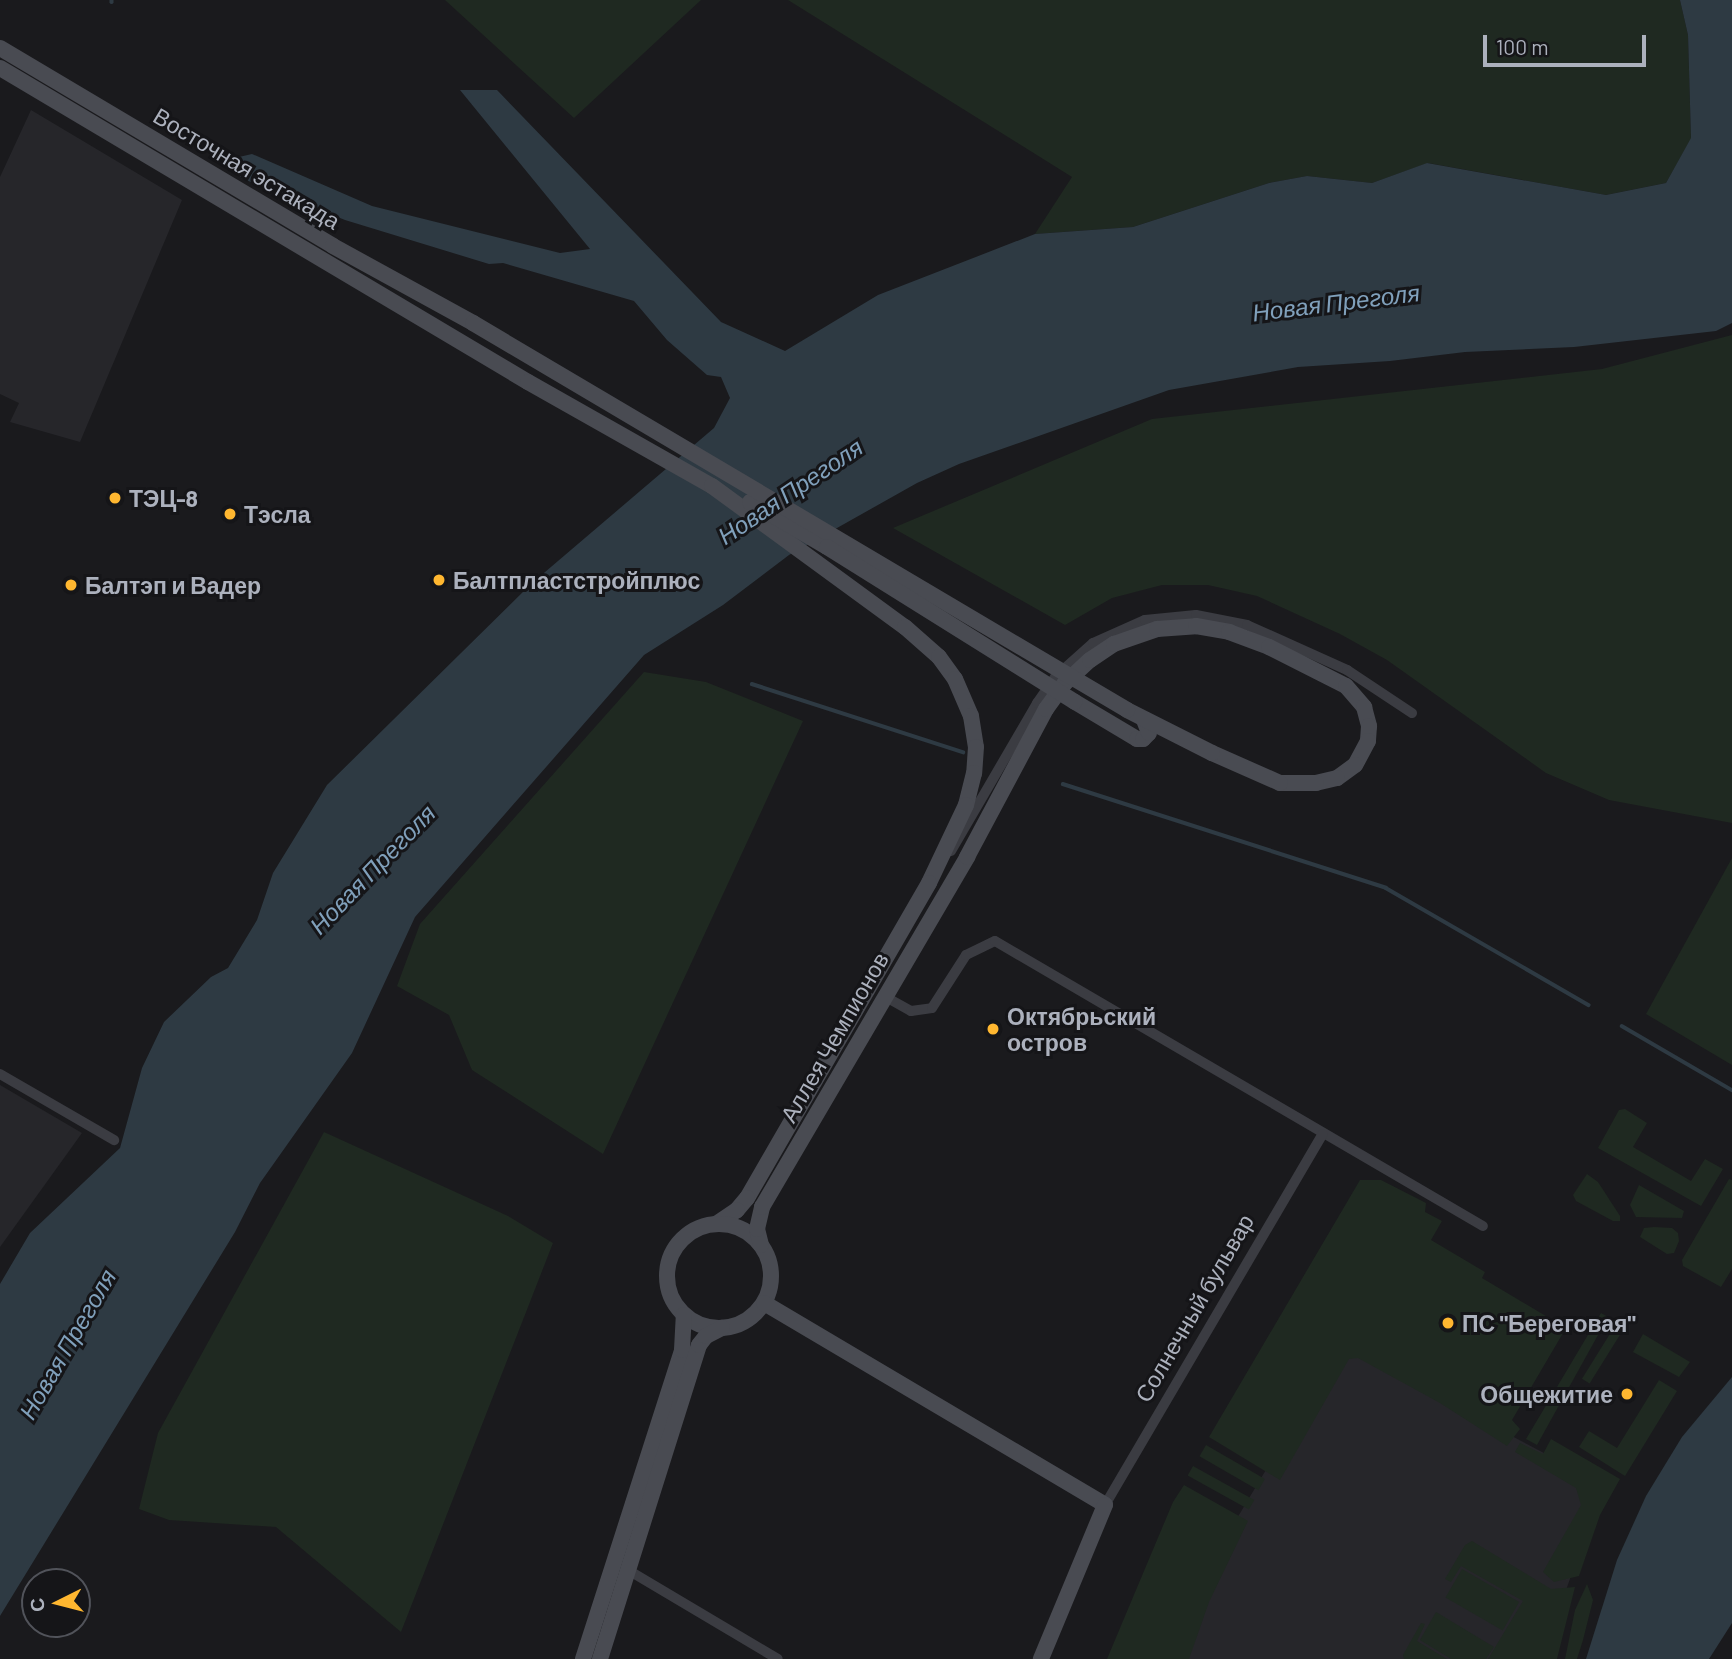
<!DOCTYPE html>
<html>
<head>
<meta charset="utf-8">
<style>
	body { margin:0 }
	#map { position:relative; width:1732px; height:1659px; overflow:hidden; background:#1a1a1d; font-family:Barlow,sans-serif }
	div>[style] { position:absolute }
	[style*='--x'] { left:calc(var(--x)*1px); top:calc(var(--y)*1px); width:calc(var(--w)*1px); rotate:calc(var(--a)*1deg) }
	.built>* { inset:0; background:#26262a }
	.green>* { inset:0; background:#1f2921; transform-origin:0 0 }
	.water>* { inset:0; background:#2e3a43 }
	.stream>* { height:3.5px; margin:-1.75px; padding:0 1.75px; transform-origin:1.75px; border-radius:1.75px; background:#2e3a43 }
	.minor>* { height:10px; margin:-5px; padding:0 5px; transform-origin:5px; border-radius:5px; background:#3b3c42 }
	.secondary>* { height:16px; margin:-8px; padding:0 8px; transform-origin:8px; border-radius:8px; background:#494b52 }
	.secondary>.ring { margin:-8px; padding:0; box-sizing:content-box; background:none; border:16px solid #494b52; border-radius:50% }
	.secondary-bridge>* { height:16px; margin:-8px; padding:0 8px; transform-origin:8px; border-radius:8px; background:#494b52 }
	.dots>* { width:19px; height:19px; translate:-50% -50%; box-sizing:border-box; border:4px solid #151518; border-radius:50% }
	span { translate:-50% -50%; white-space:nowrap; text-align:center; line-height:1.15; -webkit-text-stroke:6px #151518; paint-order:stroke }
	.street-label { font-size:23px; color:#acb1bd }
	.poi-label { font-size:23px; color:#acb1bd; font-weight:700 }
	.left { translate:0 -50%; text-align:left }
	.right { translate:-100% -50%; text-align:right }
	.water-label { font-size:24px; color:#80a0bb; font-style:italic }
	.north { position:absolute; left:21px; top:1568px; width:70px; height:70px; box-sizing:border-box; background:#151518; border:2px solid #51535a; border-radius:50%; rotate:264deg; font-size:19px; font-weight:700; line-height:28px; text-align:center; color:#acb1bd }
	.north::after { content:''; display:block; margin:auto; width:24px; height:32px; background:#ffb730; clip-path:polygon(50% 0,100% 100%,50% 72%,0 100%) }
	.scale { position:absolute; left:1483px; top:35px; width:163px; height:32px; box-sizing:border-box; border:4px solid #acb1bd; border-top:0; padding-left:9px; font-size:21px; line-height:24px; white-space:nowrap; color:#acb1bd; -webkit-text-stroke:5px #151518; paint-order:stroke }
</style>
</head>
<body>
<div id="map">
	<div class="built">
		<div style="clip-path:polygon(31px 110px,182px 200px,80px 442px,10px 422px,19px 403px,0 394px,0 177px)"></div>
		<div style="clip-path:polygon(0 1085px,82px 1133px,0 1247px)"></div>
		<div style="clip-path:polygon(1344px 1339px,1508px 1434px,1610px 1488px,1587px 1530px,1542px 1659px,1172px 1659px,1230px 1530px)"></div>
	</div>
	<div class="green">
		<div style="clip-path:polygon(445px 0,701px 0,574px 118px)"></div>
		<div style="clip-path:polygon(788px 0,1680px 0,1688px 35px,1691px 139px,1666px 183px,1606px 195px,1428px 163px,1372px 183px,1307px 176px,1269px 183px,1133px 227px,1035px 234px,1072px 177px)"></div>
		<div style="clip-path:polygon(1732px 335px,1732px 823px,1609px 800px,1546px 773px,1387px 660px,1340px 634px,1257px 596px,1208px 585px,1162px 585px,1112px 598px,1065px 625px,893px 528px,1152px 419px,1602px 369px)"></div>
		<div style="clip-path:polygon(644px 672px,706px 682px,803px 721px,603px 1154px,472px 1070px,449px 1015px,397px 986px,420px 924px)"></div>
		<div style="clip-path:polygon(1732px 858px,1732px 1065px,1646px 1014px)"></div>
		<div style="clip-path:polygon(1625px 1109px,1647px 1123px,1633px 1147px,1691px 1181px,1705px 1159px,1723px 1169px,1701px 1206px,1598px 1148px,1619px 1110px)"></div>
		<div style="clip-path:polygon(324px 1132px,508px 1216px,553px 1243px,401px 1632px,276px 1527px,169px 1520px,139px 1509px,158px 1433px)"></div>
		<div style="clip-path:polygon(1587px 1174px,1598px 1182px,1620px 1216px,1620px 1221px,1613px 1221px,1576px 1201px,1573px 1195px)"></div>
		<div style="clip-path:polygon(1729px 1179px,1732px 1180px,1732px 1269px,1721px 1287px,1683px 1266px,1682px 1260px)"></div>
		<div style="clip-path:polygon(1360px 1180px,1381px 1180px,1426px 1203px,1425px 1212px,1442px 1221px,1431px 1240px,1485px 1272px,1482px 1278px,1566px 1328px,1512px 1420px,1520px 1429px,1507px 1446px,1440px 1403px,1358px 1358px,1349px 1359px,1280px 1480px,1209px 1437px)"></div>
		<div style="clip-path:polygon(1639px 1185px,1684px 1211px,1682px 1218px,1636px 1217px,1630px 1205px)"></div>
		<div style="clip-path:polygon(1654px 1227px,1672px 1228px,1678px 1233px,1679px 1241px,1674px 1253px,1667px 1254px,1640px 1237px,1644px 1228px)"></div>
		<div style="clip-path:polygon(1601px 1313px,1608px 1317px,1537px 1445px,1526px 1439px)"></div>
		<div style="left:1618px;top:1321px;width:9px;height:68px;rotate:32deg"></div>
		<div style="clip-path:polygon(1643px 1334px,1690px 1362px,1679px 1377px,1633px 1352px)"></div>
		<div style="clip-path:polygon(1659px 1380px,1677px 1391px,1625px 1476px,1579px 1447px,1589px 1431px,1617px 1448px)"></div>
		<div style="clip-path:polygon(1551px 1439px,1620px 1479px,1600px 1515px,1579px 1576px,1554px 1582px,1543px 1572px,1581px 1505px,1576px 1488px,1515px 1452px,1520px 1443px,1543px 1454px)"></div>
		<div style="left:1206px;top:1445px;width:68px;height:13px;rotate:30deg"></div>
		<div style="left:1193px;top:1466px;width:70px;height:11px;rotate:29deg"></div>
		<div style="clip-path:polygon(1184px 1485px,1248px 1521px,1209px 1602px,1189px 1659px,1107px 1659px,1173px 1502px)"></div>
		<div style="clip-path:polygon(1472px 1541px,1551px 1589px,1575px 1587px,1557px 1659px,1488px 1659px,1523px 1601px,1461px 1566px,1451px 1582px,1445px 1579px,1465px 1545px)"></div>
		<div style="left:1462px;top:1569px;width:66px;height:33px;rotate:30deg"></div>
		<div style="clip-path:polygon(1587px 1584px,1593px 1600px,1583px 1640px,1577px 1659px,1565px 1659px,1575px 1610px)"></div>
		<div style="clip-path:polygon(1436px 1612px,1494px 1647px,1486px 1659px,1451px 1659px,1420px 1640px)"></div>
		<div style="clip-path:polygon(1421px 1623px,1425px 1624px,1417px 1641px,1447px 1659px,1404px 1659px,1403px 1655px)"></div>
	</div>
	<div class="water">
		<div style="clip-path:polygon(1680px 0,1732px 0,1732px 323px,1716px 331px,1574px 347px,1465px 352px,1390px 361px,1298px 367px,1169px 390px,959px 464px,917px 483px,789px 555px,723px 605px,644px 655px,415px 917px,352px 1053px,260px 1183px,235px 1232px,0 1616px,0 1284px,30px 1233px,120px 1148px,142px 1068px,164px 1022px,211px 977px,228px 968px,257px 920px,273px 873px,327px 785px,531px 584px,714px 428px,730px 398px,721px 377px,707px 375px,667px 340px,634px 301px,503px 263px,489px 264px,345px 220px,241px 178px,236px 163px,239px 157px,252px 154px,372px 206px,560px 253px,590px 249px,460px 90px,497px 90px,721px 322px,785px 351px,878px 295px,1035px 234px,1133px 227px,1269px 183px,1307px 176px,1372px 183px,1427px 163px,1606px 195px,1666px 183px,1691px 138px,1688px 35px)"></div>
		<div style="clip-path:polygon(1732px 1377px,1732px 1623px,1709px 1659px,1586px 1659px,1617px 1560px,1646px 1496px,1682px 1437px)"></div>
	</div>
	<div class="stream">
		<div style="--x:112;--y:0;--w:2;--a:90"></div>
		<div style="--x:752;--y:684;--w:222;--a:17.9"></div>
		<div style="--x:1063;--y:784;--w:339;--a:17.8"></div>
		<div style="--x:1386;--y:888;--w:234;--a:30"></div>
		<div style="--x:1622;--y:1026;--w:127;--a:30.2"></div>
	</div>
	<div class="minor">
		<div style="--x:951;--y:851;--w:171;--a:-59.8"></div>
		<div style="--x:1037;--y:703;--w:32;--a:-55"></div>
		<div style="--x:1055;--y:677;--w:51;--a:-41.8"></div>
		<div style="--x:1093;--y:643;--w:57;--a:-23.9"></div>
		<div style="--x:1145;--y:620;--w:51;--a:-5.6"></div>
		<div style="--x:1196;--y:615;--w:52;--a:11.1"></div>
		<div style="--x:1247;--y:625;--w:110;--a:24.2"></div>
		<div style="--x:1347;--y:670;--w:78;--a:33.5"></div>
		<div style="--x:884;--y:996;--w:31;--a:29"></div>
		<div style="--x:911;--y:1011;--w:21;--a:-8"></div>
		<div style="--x:932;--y:1008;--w:63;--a:-57.3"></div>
		<div style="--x:966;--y:955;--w:32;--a:-26"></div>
		<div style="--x:995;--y:941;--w:565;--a:30.29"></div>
		<div style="--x:0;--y:1074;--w:132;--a:30.1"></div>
		<div style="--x:1105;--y:1505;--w:430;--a:-59.6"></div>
		<div style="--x:628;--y:1570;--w:174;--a:30.7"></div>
	</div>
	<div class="secondary">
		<div style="--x:0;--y:48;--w:387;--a:30.7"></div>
		<div style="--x:333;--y:246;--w:160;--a:28.8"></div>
		<div style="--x:0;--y:68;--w:614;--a:30.74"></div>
		<div style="--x:528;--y:382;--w:211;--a:29.5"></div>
		<div style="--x:712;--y:486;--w:239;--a:36.2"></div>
		<div style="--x:905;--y:627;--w:45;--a:41.4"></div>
		<div style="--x:939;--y:657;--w:27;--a:54"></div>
		<div style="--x:955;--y:679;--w:40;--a:66.6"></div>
		<div style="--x:971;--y:716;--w:31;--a:81"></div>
		<div style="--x:976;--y:747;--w:26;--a:94"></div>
		<div style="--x:974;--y:773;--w:33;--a:104"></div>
		<div style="--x:966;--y:805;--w:86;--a:115.4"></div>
		<div style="--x:929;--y:883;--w:364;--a:120"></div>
		<div style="--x:747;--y:1198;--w:16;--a:130"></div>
		<div style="--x:737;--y:1210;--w:25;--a:146"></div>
		<div style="--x:750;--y:502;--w:89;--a:30.3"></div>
		<div style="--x:1075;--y:702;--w:72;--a:30.8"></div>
		<div style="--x:1137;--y:739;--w:6;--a:0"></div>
		<div style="--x:1143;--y:739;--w:8;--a:-45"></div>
		<div style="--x:1149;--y:733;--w:14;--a:-111"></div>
		<div class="ring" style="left:667px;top:1224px;width:88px;height:88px"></div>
		<div style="--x:761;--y:1245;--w:16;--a:-104"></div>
		<div style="--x:757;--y:1229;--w:23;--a:-77"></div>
		<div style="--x:762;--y:1207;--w:406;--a:-59.6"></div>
		<div style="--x:967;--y:857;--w:168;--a:-61.9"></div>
		<div style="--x:1046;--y:709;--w:31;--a:-54"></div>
		<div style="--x:1064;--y:684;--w:35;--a:-43"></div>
		<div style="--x:1090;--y:660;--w:29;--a:-34"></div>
		<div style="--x:1114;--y:644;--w:46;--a:-19.2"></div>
		<div style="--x:1157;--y:629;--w:39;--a:-4"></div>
		<div style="--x:1196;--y:626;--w:34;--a:10"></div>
		<div style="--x:1229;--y:632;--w:43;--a:20.6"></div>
		<div style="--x:1269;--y:647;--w:86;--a:26.9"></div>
		<div style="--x:1346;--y:686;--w:28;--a:49"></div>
		<div style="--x:1364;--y:707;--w:20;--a:75"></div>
		<div style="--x:1369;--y:726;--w:15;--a:94"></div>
		<div style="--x:1368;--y:741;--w:27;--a:118"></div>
		<div style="--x:1355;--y:765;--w:22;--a:144"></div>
		<div style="--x:1337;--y:778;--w:22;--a:167"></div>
		<div style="--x:1316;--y:783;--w:36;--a:180"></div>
		<div style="--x:1280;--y:783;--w:74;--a:-156.2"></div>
		<div style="--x:1212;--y:753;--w:95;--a:-153.2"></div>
		<div style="--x:764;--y:1303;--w:396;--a:30.6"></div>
		<div style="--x:1105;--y:1505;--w:167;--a:112.6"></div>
		<div style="--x:583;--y:1659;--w:324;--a:-72.2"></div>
		<div style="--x:682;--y:1350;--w:35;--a:-87"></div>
		<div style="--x:600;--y:1659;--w:329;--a:-72.5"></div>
		<div style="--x:699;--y:1345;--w:11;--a:-52"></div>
		<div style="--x:706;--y:1336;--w:18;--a:-27"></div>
	</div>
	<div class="secondary-bridge">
		<div style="--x:473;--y:323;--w:760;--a:30.61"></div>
		<div style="--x:827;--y:547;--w:292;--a:32"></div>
	</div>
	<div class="dots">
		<div style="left:115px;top:498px;background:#ffb730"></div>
		<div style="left:230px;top:514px;background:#ffb730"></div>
		<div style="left:439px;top:580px;background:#ffb730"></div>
		<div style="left:71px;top:585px;background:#ffb730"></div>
		<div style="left:993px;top:1029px;background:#ffb730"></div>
		<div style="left:1448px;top:1323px;background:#ffb730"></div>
		<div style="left:1627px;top:1394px;background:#ffb730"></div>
	</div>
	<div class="street-label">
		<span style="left:247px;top:168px;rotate:31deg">Восточная эстакада</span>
		<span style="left:834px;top:1037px;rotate:-60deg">Аллея Чемпионов</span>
		<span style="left:1194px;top:1308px;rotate:-60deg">Солнечный бульвар</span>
	</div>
	<div class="poi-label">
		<span class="left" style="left:129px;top:498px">ТЭЦ-8</span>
		<span class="left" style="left:244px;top:514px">Тэсла</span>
		<span class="left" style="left:453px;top:580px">Балтпластстройплюс</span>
		<span class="left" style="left:85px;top:585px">Балтэп и Вадер</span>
		<span class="left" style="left:1007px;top:1029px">Октябрьский<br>остров</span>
		<span class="left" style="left:1462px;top:1323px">ПС "Береговая"</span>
		<span class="right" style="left:1613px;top:1394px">Общежитие</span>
	</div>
	<div class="water-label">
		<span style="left:1336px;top:302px;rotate:-7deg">Новая Преголя</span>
		<span style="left:790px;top:491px;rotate:-34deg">Новая Преголя</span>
		<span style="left:372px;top:869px;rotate:-46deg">Новая Преголя</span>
		<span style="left:67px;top:1344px;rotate:-60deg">Новая Преголя</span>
	</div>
	<div class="north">С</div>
	<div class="scale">100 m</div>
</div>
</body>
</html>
